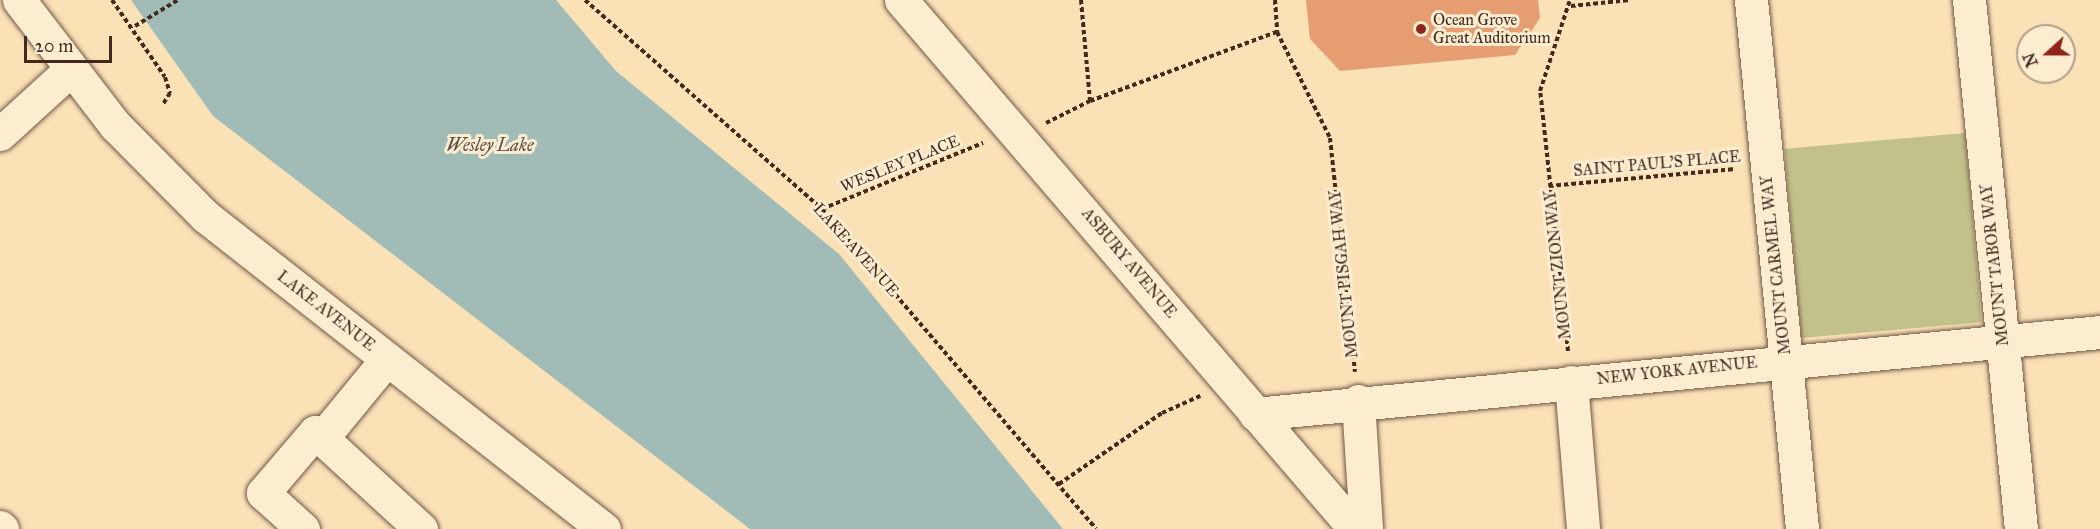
<!DOCTYPE html>
<html>
<head>
<meta charset="utf-8">
<style>
	body { margin:0 }
	#map { position:relative; width:2100px; height:529px; overflow:hidden; background:#fbe1b6; font-family:"IM FELL Great Primer",serif }
	div>[style] { position:absolute }
	[style*='--x'] { left:calc(var(--x)*1px); top:calc(var(--y)*1px); width:calc(var(--w)*1px); rotate:calc(var(--a)*1deg) }
	.green>* { inset:0; background:#c3c18b; transform-origin:0 0 }
	.water>* { inset:0; background:#a1bcb7 }
	.building>* { inset:0; background:#e79d72 }
	.path>* { height:4px; margin-top:-2px; transform-origin:0; background:repeating-linear-gradient(90deg,#422a21 0 4.5px,transparent 0 7.5px) }
	.roads { filter:drop-shadow(0 0 2px #705846) drop-shadow(0 0 2px #705846) }
	.minor>* { height:33px; margin:-16.5px; padding:0 16.5px; transform-origin:16.5px; border-radius:16.5px; background:#fcecd0 }
	.dots>* { width:16px; height:16px; translate:-50% -50%; box-sizing:border-box; border:3px solid #fcecd0; border-radius:50% }
	span { translate:-50% -50%; white-space:nowrap; text-align:center; line-height:1.15; -webkit-text-stroke:6px #fcecd0; paint-order:stroke }
	.poi-label { font-size:16px; color:#422a21 }
	.left { translate:0 -50%; text-align:left }
	.street-label { font-size:16px; color:#422a21 }
	.water-label { font-size:18px; color:#5a4e46; font-style:italic }
	.north { position:absolute; left:2016px; top:24px; width:60px; height:60px; box-sizing:border-box; background:#fcecd0; border:2px solid #b29e8a; border-radius:50%; rotate:249deg; font-size:16px; font-weight:700; line-height:24px; text-align:center; color:#422a21 }
	.north::after { content:''; display:block; margin:auto; width:21px; height:27px; background:#8f2418; clip-path:polygon(50% 0,100% 100%,50% 72%,0 100%) }
	.scale { position:absolute; left:24px; top:36px; width:88px; height:27px; box-sizing:border-box; border:3px solid #422a21; border-top:0; padding-left:8px; font-size:18px; line-height:21px; white-space:nowrap; color:#422a21; -webkit-text-stroke:4px #fcecd0; paint-order:stroke }
</style>
</head>
<body>
<div id="map">
	<div class="green">
		<div style="left:1965px;top:133px;width:190px;height:181px;rotate:85deg"></div>
	</div>
	<div class="water">
		<div style="clip-path:polygon(131px 0,556px 0,616px 71px,839px 254px,1063px 529px,750px 529px,213px 116px)"></div>
	</div>
	<div class="building">
		<div style="clip-path:polygon(1306px 0,1538px 0,1540px 18px,1515px 55px,1340px 71px,1310px 39px)"></div>
	</div>
	<div class="path">
		<div style="--x:112;--y:0;--w:93;--a:55.5"></div>
		<div style="--x:165;--y:77;--w:17;--a:73"></div>
		<div style="--x:170;--y:93;--w:13;--a:122"></div>
		<div style="--x:585;--y:0;--w:316;--a:41.4"></div>
		<div style="--x:822;--y:209;--w:421;--a:49.4"></div>
		<div style="--x:1081;--y:0;--w:101;--a:84.9"></div>
		<div style="--x:1275;--y:0;--w:32;--a:86"></div>
		<div style="--x:1277;--y:32;--w:119;--a:63.4"></div>
		<div style="--x:1330;--y:138;--w:235;--a:83.9"></div>
		<div style="--x:1571;--y:6;--w:59;--a:-5.8"></div>
		<div style="--x:135;--y:26;--w:50;--a:-31.2"></div>
		<div style="--x:1046;--y:123;--w:49;--a:-26.6"></div>
		<div style="--x:1090;--y:101;--w:199;--a:-20.3"></div>
		<div style="--x:1549;--y:186;--w:187;--a:-5.2"></div>
		<div style="--x:822;--y:209;--w:174;--a:-22.3"></div>
		<div style="--x:1568;--y:351;--w:262;--a:-96.1"></div>
		<div style="--x:1540;--y:91;--w:96;--a:-71.8"></div>
		<div style="--x:1059;--y:484;--w:125;--a:-34.6"></div>
		<div style="--x:1162;--y:413;--w:42;--a:-24.1"></div>
	</div>
	<div class="roads">
		<div class="minor">
			<div style="--x:19;--y:0;--w:158;--a:52.5"></div>
			<div style="--x:115;--y:125;--w:128;--a:45.3"></div>
			<div style="--x:205;--y:216;--w:507;--a:38.11"></div>
			<div style="--x:901;--y:0;--w:697;--a:49.36"></div>
			<div style="--x:1751;--y:0;--w:531;--a:84.49"></div>
			<div style="--x:1969;--y:0;--w:532;--a:84.39"></div>
			<div style="--x:0;--y:134;--w:95;--a:-42.4"></div>
			<div style="--x:1571;--y:382;--w:147;--a:85.3"></div>
			<div style="--x:1358;--y:401;--w:128;--a:86.4"></div>
			<div style="--x:1255;--y:414;--w:849;--a:-5.54"></div>
			<div style="--x:322;--y:438;--w:102;--a:-50.6"></div>
			<div style="--x:0;--y:527;--w:3;--a:45"></div>
			<div style="--x:303;--y:529;--w:54;--a:-138"></div>
			<div style="--x:263;--y:493;--w:80;--a:-49.6"></div>
			<div style="--x:315;--y:432;--w:144;--a:42.5"></div>
		</div>
	</div>
	<div class="dots">
		<div style="left:1421px;top:29px;background:#8f2418"></div>
	</div>
	<div class="poi-label">
		<span class="left" style="left:1433px;top:29px">Ocean Grove<br>Great Auditorium</span>
	</div>
	<div class="street-label">
		<span style="left:900px;top:164px;rotate:-22deg">WESLEY PLACE</span>
		<span style="left:1657px;top:164px;rotate:-5deg">SAINT PAUL'S PLACE</span>
		<span style="left:856px;top:250px;rotate:48deg">LAKE AVENUE</span>
		<span style="left:1129px;top:263px;rotate:50deg">ASBURY AVENUE</span>
		<span style="left:1558px;top:265px;rotate:-96deg">MOUNT ZION WAY</span>
		<span style="left:1776px;top:265px;rotate:-96deg">MOUNT CARMEL WAY</span>
		<span style="left:1995px;top:265px;rotate:-96deg">MOUNT TABOR WAY</span>
		<span style="left:1344px;top:274px;rotate:-96deg">MOUNT PISGAH WAY</span>
		<span style="left:326px;top:311px;rotate:38deg">LAKE AVENUE</span>
		<span style="left:1677px;top:371px;rotate:-6deg">NEW YORK AVENUE</span>
	</div>
	<div class="water-label">
		<span style="left:490px;top:145px">Wesley Lake</span>
	</div>
	<div class="north">N</div>
	<div class="scale">20 m</div>
</div>
</body>
</html>
